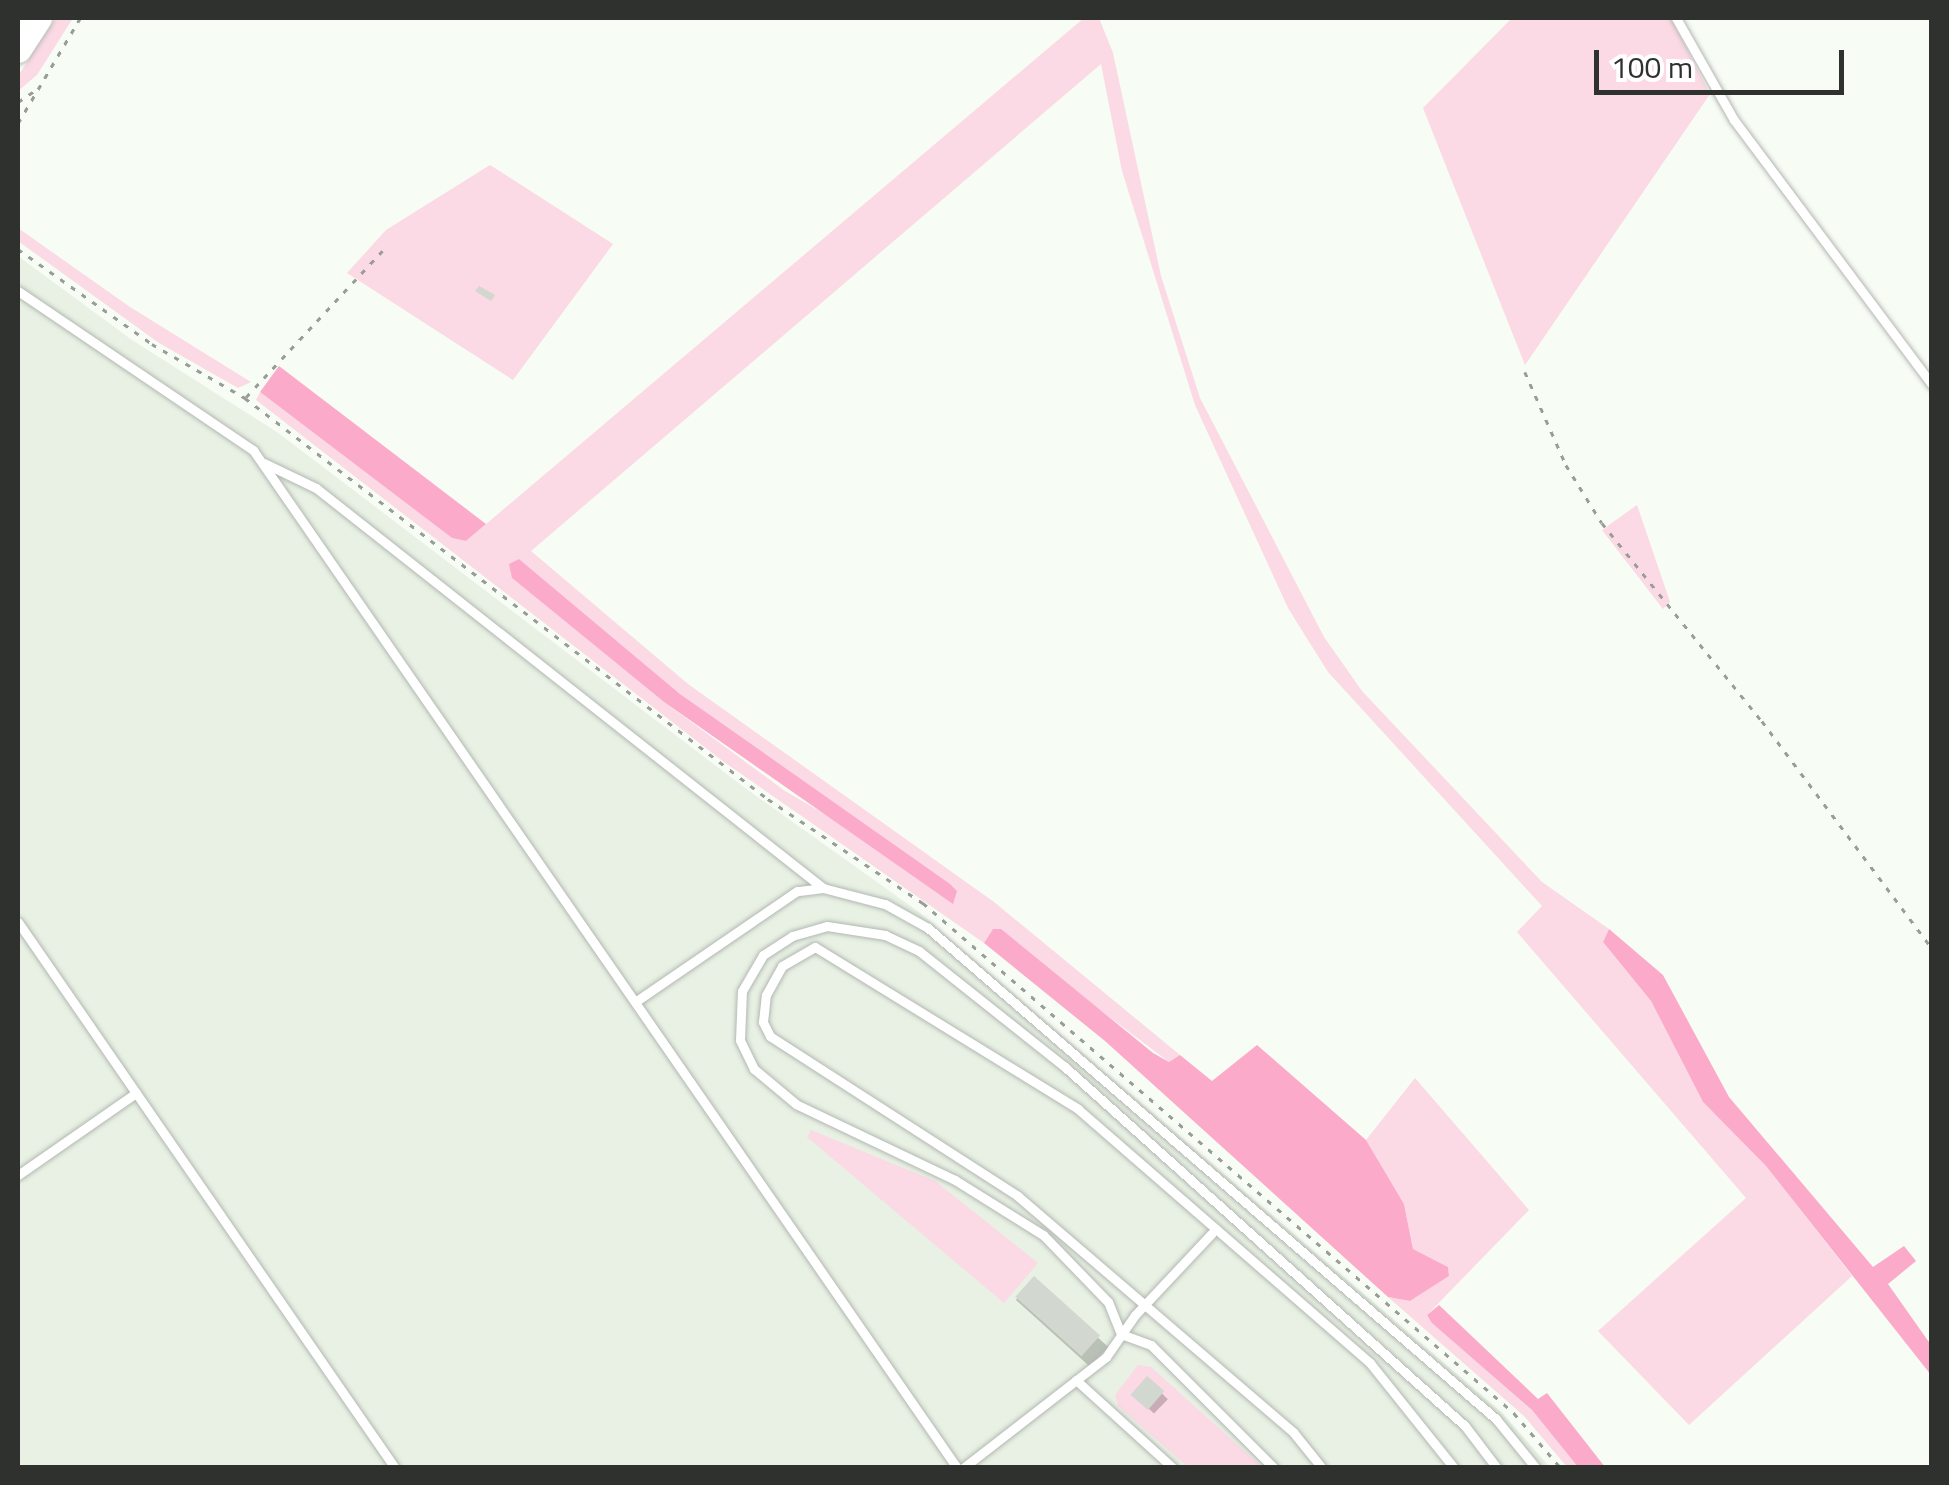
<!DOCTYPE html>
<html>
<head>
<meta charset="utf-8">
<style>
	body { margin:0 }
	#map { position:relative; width:1949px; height:1485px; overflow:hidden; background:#f7fcf5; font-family:"Titillium Web",sans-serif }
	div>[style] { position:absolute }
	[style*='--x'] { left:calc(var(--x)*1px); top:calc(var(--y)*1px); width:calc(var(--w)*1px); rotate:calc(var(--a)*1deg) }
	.built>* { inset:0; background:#e8f1e4 }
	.green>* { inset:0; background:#fbd9e5 }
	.forest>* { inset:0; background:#fcaaca }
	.shadow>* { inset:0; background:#0003; transform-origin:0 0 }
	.building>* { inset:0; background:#d2d7d0; transform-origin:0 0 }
	.path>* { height:2.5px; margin-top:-1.25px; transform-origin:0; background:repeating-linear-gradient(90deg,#999d98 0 5px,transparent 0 13px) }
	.roads { filter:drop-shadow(0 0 2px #b3b8b2) drop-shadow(0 0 2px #b3b8b2) }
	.lane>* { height:9px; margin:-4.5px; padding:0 4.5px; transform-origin:4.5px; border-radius:4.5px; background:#fff }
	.primary>* { height:28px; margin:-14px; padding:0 14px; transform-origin:14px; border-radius:14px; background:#fff }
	span { translate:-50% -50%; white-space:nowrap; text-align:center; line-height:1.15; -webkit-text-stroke:9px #fff; paint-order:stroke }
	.frame { position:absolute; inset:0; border:20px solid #2f312e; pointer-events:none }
	.scale { position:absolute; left:1594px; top:50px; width:250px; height:45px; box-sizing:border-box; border:5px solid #2f312e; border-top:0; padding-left:12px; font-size:30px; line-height:35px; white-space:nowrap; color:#2f312e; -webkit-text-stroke:8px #fff; paint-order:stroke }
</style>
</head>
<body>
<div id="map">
	<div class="built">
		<div style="clip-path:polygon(18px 256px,132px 340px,277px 432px,745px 788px,919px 912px,1501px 1412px,1550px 1467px,18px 1467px)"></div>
	</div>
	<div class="green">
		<div style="clip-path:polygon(56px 18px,73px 18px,37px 75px,18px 91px,18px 76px)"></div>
		<div style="clip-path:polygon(evenodd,1084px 18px,1099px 18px,1113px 53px,1161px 276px,1200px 398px,1324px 637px,1362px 691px,1542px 882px,1609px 929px,1603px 942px,1651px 1001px,1703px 1102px,1766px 1166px,1852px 1276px,1689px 1425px,1598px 1331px,1746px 1198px,1517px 932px,1542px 906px,1328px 672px,1288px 608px,1195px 405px,1122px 171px,1101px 64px,531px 551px,688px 684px,994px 902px,1180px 1055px,1169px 1062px,993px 929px,984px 943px,724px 762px,256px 400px,260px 392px,452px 538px,466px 541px,1084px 18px,519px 559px,680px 694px,957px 891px,785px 791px,664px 702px,512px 578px,519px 559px)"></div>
		<div style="clip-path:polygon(1512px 18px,1671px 18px,1710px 94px,1525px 365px,1423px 108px)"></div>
		<div style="clip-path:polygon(490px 165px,613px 244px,513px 380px,347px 273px,386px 230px)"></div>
		<div style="clip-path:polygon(18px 228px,130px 307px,251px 382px,238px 388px,159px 343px,18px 241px)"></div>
		<div style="clip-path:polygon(1637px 505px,1670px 602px,1663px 609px,1602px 530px)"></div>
		<div style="clip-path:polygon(1415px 1078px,1529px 1210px,1427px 1315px,1532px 1410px,1578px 1467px,1567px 1467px,1524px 1416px,1388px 1297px,1410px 1301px,1449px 1276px,1448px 1267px,1413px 1249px,1404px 1204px,1366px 1140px)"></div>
		<div style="clip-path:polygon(811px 1130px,935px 1181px,1038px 1263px,1004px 1303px,807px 1137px)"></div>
		<div style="clip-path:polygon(1138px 1365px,1151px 1367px,1262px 1467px,1188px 1467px,1118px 1406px,1115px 1395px)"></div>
	</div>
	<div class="forest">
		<div style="clip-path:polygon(279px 366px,486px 524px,466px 541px,452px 538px,260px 392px)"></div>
		<div style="clip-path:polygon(519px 559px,680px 694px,950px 884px,957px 891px,953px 904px,664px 702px,512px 578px,509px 564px)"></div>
		<div style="clip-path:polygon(993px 929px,1001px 929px,1153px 1053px,1169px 1062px,1180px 1055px,1212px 1081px,1257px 1045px,1366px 1140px,1404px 1204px,1413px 1249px,1448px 1267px,1449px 1276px,1410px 1301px,1388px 1297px,1105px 1041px,984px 943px)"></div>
		<div style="clip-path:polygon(1609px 929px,1663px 975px,1729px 1097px,1873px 1267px,1904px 1246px,1916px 1261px,1888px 1284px,1931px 1345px,1931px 1375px,1766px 1166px,1703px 1102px,1651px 1001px,1603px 942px)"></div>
		<div style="clip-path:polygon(1439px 1305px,1538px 1399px,1547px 1393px,1605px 1467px,1578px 1467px,1532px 1410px,1432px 1323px,1427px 1315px)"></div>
	</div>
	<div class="shadow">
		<div style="left:1034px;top:1280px;width:100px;height:27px;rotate:42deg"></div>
		<div style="left:1147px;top:1379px;width:29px;height:20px;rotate:44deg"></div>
	</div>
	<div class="building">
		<div style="clip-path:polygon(479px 286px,495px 295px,491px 301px,475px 291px)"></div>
		<div style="left:1034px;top:1276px;width:89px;height:28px;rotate:42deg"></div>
		<div style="left:1147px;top:1376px;width:23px;height:25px;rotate:41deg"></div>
	</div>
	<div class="path">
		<div style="--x:18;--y:102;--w:23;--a:-34"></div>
		<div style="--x:18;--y:123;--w:122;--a:-59.4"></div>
		<div style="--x:18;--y:249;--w:164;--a:35.3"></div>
		<div style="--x:152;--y:344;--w:108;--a:30.1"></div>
		<div style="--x:245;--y:398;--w:659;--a:37.48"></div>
		<div style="--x:768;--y:799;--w:187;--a:33.9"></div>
		<div style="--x:923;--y:903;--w:781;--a:40.79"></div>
		<div style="--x:1514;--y:1413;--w:72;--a:49.5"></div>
		<div style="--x:1525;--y:372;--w:102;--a:66.2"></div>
		<div style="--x:1566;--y:465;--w:68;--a:58.2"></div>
		<div style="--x:1602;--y:523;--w:255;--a:51.1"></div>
		<div style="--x:1762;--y:721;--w:284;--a:53.2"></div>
		<div style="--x:246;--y:397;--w:200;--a:-47"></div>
	</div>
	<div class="roads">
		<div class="lane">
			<div style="--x:1676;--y:18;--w:117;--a:60.4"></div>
			<div style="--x:1734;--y:120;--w:331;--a:53.2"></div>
			<div style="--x:18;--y:291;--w:284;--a:34.1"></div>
			<div style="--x:253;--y:450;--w:1238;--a:55.33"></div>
			<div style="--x:264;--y:463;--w:58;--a:25.7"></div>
			<div style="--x:316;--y:488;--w:646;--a:38.27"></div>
			<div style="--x:823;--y:888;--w:26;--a:173"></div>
			<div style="--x:797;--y:891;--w:196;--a:145.6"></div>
			<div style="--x:823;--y:888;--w:64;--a:14.5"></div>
			<div style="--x:885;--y:904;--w:49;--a:29.2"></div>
			<div style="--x:928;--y:928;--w:751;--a:40.84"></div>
			<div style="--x:1496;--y:1419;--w:63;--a:50.8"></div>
			<div style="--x:18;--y:922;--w:664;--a:55.38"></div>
			<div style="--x:18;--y:1175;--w:144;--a:-34.8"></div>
			<div style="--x:1076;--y:1380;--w:131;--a:42.2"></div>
			<div style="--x:963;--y:1468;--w:181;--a:-37.8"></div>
			<div style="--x:1106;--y:1357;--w:51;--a:-55.4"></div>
			<div style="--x:1135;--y:1315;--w:112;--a:-46.8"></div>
			<div style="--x:1274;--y:1468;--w:174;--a:-135"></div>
			<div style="--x:1151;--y:1345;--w:32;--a:-160"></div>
			<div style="--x:1121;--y:1334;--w:35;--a:-112"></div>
			<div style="--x:1108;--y:1302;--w:93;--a:-134.1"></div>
			<div style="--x:1043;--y:1235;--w:104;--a:-148"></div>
			<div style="--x:955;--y:1180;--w:176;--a:-154.5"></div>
			<div style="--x:796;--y:1104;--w:55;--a:-140.2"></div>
			<div style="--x:754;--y:1069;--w:32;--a:-116"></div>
			<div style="--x:740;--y:1040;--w:49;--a:-87.7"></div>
			<div style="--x:742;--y:991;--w:42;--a:-59.7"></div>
			<div style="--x:763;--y:955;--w:35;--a:-33"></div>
			<div style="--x:792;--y:936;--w:36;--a:-16"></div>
			<div style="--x:827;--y:926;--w:59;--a:8.8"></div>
			<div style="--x:885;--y:935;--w:38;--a:25"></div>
			<div style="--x:919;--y:951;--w:186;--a:38.5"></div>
			<div style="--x:1065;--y:1067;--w:537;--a:41.91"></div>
			<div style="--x:1465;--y:1426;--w:53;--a:52.7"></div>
			<div style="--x:1322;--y:1468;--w:46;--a:-128.9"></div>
			<div style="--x:1293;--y:1432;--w:362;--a:-139.4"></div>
			<div style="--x:1018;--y:1196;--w:295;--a:-147.2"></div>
			<div style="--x:770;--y:1036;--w:16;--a:-117"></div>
			<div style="--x:763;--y:1022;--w:27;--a:-84"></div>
			<div style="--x:766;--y:995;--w:33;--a:-61"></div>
			<div style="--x:782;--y:966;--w:38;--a:-30"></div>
			<div style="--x:815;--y:947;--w:309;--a:31.6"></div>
			<div style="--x:1078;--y:1109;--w:387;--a:41"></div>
			<div style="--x:1370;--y:1363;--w:134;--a:51.3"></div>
		</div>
		<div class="primary">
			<div style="--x:18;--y:49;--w:37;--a:-57"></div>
		</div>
	</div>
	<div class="frame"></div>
	<div class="scale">100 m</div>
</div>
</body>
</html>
